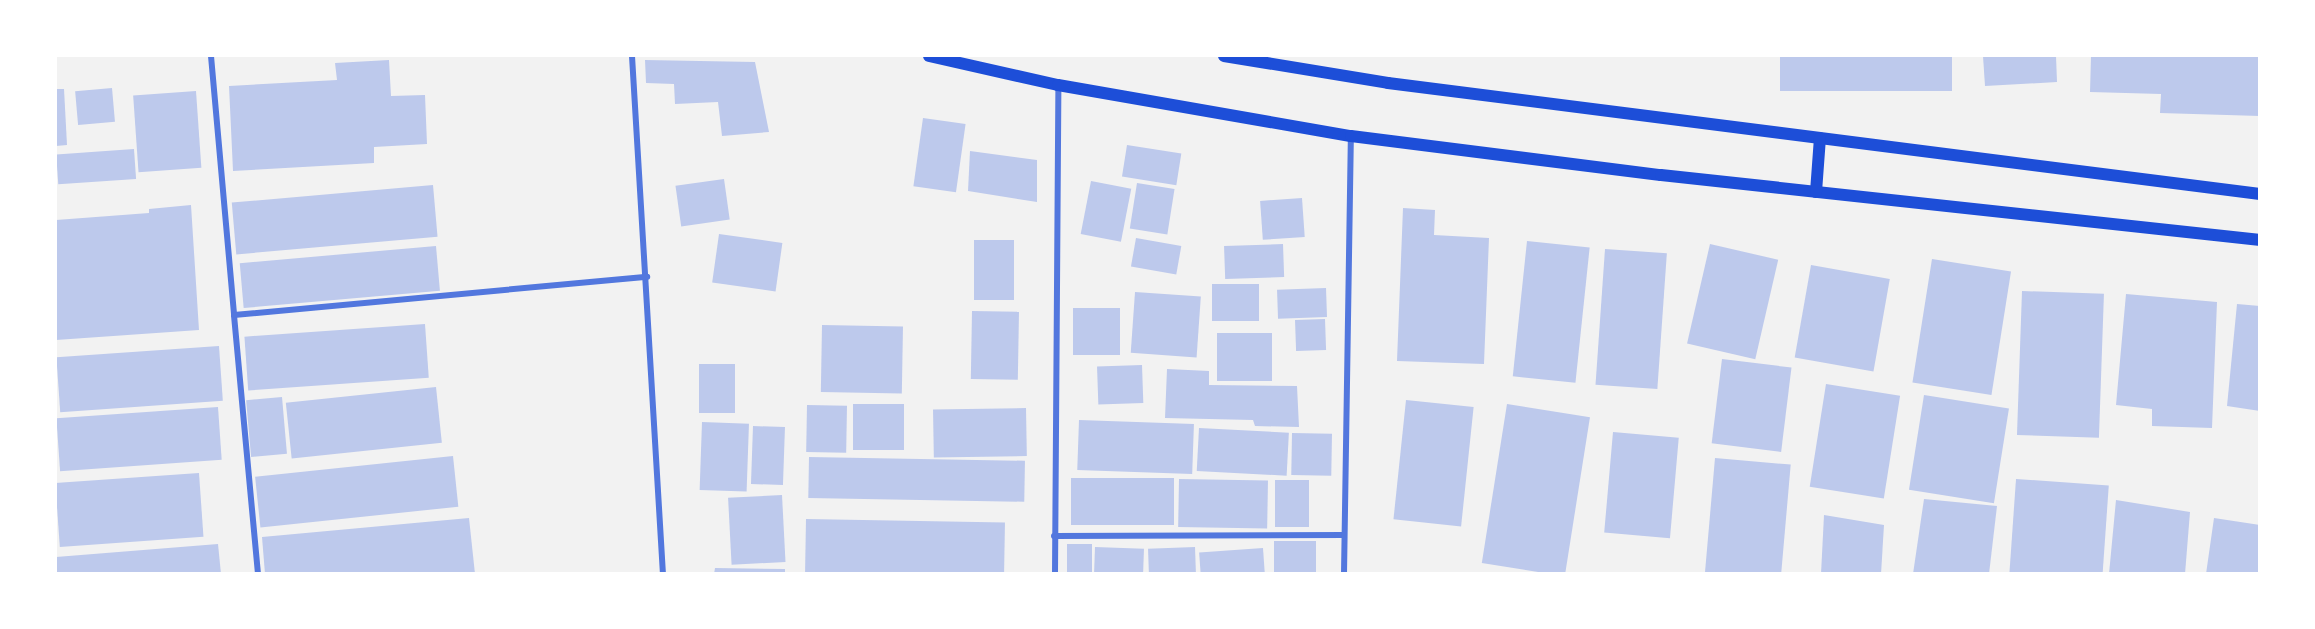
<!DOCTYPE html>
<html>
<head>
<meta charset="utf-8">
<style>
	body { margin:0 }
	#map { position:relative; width:2315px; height:629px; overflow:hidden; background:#f2f2f2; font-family:Lora,serif }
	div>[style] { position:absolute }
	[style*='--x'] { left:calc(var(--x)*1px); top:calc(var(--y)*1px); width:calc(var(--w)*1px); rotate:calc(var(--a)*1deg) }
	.building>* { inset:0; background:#bdc9ec; transform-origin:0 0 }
	.minor>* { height:6px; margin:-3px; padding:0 3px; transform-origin:3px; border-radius:3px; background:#5277de }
	.secondary>* { height:12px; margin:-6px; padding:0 6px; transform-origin:6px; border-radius:6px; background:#1d4ed8 }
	span { translate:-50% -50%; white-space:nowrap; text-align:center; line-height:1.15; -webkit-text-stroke:4.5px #fff; paint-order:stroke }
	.frame { position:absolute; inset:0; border:57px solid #fff; pointer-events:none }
</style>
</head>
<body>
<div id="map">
	<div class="building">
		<div style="left:1780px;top:56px;width:172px;height:35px"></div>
		<div style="clip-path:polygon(1983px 56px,2056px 56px,2057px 82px,1985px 86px)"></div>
		<div style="clip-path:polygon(2091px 56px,2260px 56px,2260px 116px,2160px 113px,2161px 94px,2090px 92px)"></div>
		<div style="clip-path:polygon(389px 60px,391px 96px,425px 95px,427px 144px,374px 147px,374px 163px,233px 171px,229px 86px,337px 80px,335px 63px)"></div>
		<div style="clip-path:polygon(645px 60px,755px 62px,769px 132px,722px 136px,718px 102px,675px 104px,674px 84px,646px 83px)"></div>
		<div style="left:112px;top:88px;width:34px;height:37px;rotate:85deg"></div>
		<div style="clip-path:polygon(56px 89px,64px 89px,67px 145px,56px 146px)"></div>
		<div style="left:196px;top:91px;width:77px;height:63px;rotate:86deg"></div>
		<div style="left:923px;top:118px;width:43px;height:69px;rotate:8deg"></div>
		<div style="left:1127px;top:145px;width:55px;height:32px;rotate:9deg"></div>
		<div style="left:134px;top:149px;width:30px;height:78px;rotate:86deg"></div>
		<div style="clip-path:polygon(970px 151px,1037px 160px,1037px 202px,968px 191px)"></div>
		<div style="left:724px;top:179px;width:41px;height:49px;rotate:82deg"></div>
		<div style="left:1091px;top:181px;width:41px;height:54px;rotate:11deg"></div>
		<div style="left:1137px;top:183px;width:38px;height:46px;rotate:9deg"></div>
		<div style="left:433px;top:185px;width:52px;height:202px;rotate:85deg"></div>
		<div style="left:1302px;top:198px;width:39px;height:42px;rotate:86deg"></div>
		<div style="clip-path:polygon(191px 205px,199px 330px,56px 340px,56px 220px,149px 213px,149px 209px)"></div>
		<div style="clip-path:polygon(1403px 208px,1435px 210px,1434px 235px,1489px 238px,1484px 364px,1397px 361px)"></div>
		<div style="left:719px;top:234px;width:64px;height:49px;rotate:8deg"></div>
		<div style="left:1136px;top:238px;width:46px;height:29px;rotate:10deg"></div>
		<div style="left:974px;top:240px;width:40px;height:60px"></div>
		<div style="left:1527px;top:241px;width:63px;height:136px;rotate:6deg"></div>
		<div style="left:1283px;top:244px;width:33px;height:59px;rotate:88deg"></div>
		<div style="left:1710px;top:244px;width:70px;height:102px;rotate:13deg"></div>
		<div style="left:436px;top:246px;width:45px;height:197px;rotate:85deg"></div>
		<div style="left:1605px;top:249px;width:62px;height:136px;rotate:4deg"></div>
		<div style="left:1932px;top:259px;width:80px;height:125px;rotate:9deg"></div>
		<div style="left:1811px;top:265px;width:80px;height:94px;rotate:10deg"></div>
		<div style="left:1212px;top:284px;width:47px;height:37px"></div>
		<div style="left:1326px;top:288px;width:29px;height:49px;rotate:88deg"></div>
		<div style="left:2022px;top:291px;width:82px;height:144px;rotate:2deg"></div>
		<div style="left:1135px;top:292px;width:66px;height:61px;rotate:4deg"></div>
		<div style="clip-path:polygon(2126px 294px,2217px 302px,2212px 428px,2152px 426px,2152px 409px,2116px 405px)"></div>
		<div style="clip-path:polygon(2237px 304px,2260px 306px,2260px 411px,2227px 406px)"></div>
		<div style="left:1073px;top:308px;width:47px;height:47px"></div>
		<div style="left:972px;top:311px;width:47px;height:68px;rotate:1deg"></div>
		<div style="left:1325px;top:319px;width:31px;height:30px;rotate:88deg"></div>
		<div style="left:425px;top:324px;width:54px;height:181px;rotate:86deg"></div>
		<div style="left:822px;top:325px;width:81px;height:67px;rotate:1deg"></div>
		<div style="left:1217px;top:333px;width:55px;height:48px"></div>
		<div style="left:219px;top:346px;width:55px;height:163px;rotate:86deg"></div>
		<div style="left:1722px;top:359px;width:70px;height:85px;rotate:7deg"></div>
		<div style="left:699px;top:364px;width:36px;height:49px"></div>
		<div style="left:1142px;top:365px;width:38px;height:45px;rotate:88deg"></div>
		<div style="clip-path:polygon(1167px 369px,1209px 371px,1209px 385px,1297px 386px,1299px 427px,1255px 426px,1253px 420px,1165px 418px)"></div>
		<div style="left:1826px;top:384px;width:75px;height:104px;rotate:9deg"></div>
		<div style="left:436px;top:387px;width:56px;height:151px;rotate:84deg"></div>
		<div style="left:1924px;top:395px;width:86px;height:96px;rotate:9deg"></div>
		<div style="left:282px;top:397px;width:57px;height:36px;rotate:85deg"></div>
		<div style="left:1406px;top:400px;width:68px;height:120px;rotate:6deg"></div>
		<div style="left:904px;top:404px;width:46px;height:51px;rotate:90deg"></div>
		<div style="left:1507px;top:404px;width:84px;height:161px;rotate:9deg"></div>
		<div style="left:807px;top:405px;width:40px;height:47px;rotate:1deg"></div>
		<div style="left:218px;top:407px;width:53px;height:162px;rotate:86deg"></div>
		<div style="left:1026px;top:408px;width:48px;height:93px;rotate:89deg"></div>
		<div style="left:1079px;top:420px;width:115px;height:50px;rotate:2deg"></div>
		<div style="left:702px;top:422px;width:47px;height:68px;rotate:2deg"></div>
		<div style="left:753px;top:426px;width:32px;height:58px;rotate:2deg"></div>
		<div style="left:1199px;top:428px;width:90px;height:43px;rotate:3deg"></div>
		<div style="left:1613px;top:432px;width:66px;height:101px;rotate:5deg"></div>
		<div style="left:1292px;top:433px;width:40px;height:42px;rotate:1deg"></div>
		<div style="left:453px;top:456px;width:51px;height:199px;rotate:84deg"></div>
		<div style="left:809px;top:457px;width:216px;height:41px;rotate:1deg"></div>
		<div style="left:1715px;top:458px;width:76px;height:116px;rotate:5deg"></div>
		<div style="left:199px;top:473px;width:64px;height:144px;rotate:86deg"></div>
		<div style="left:1174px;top:478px;width:47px;height:103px;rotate:90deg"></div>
		<div style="left:1179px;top:479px;width:89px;height:48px;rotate:1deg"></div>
		<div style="left:2016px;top:479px;width:93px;height:95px;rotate:4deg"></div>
		<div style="left:1275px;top:480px;width:34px;height:47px"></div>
		<div style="left:782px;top:495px;width:67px;height:54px;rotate:87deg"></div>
		<div style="clip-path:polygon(1924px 499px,1997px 506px,1989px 574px,1913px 574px)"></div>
		<div style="clip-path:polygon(2116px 500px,2190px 512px,2185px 574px,2109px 574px)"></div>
		<div style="clip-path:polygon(1824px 515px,1884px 525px,1881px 574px,1821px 574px)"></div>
		<div style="clip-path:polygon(469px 518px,475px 574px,265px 574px,262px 537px)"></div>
		<div style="clip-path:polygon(2214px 518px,2260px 525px,2260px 574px,2206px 574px)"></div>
		<div style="left:806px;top:519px;width:199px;height:54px;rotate:1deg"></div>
		<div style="left:1274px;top:541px;width:42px;height:33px"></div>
		<div style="clip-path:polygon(218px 544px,221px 574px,56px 574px,56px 557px)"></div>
		<div style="left:1092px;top:544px;width:30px;height:25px;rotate:90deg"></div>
		<div style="left:1095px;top:547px;width:49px;height:27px;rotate:2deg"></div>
		<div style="left:1195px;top:547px;width:27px;height:47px;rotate:88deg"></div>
		<div style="left:1263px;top:548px;width:26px;height:64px;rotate:86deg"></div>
		<div style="clip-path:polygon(715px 568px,785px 569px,785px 574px,714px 574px)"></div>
	</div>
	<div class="minor">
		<div style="--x:211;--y:56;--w:260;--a:84.9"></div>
		<div style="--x:632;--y:56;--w:519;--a:86.58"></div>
		<div style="--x:1054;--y:536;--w:290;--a:-0.2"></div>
		<div style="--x:258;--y:574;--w:260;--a:-95.3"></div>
		<div style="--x:234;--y:315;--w:415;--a:-5.3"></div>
		<div style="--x:1055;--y:574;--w:489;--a:-89.6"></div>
		<div style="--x:1344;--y:574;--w:438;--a:-89.1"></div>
	</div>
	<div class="secondary">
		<div style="--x:929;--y:56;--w:132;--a:12.7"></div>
		<div style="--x:1058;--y:85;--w:297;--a:9.9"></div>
		<div style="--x:1351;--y:136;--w:312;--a:7.2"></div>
		<div style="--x:1661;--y:175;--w:603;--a:6.19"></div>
		<div style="--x:1224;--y:56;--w:166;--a:9.3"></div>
		<div style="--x:1388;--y:83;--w:879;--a:7.25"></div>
		<div style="--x:1816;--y:192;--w:54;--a:-85.8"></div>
	</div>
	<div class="frame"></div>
</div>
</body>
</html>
